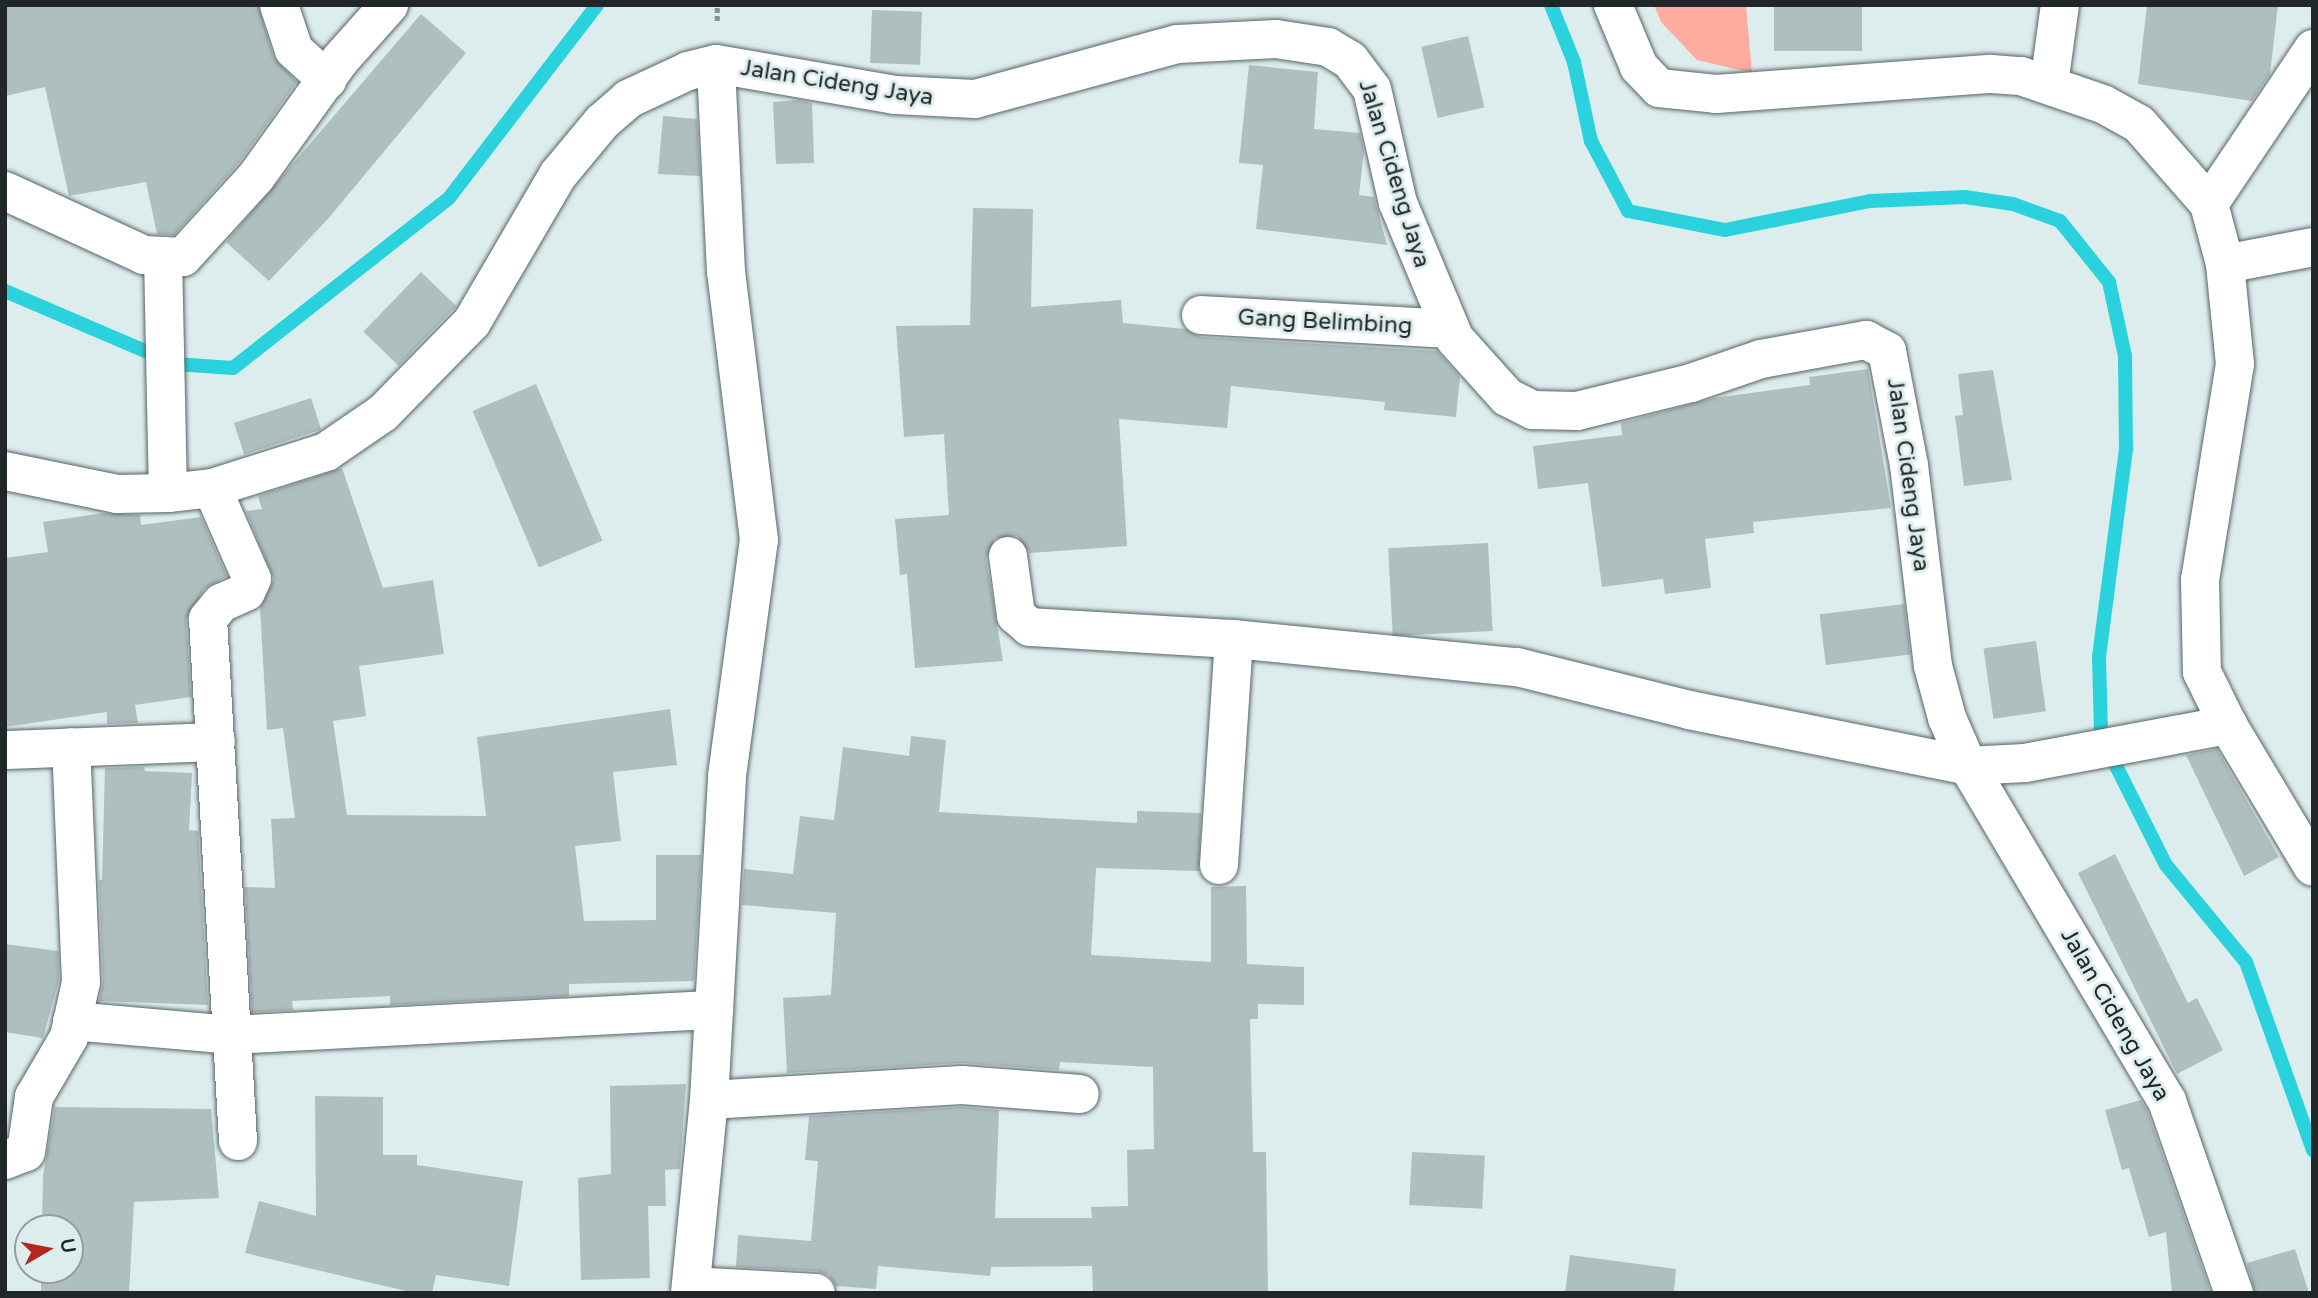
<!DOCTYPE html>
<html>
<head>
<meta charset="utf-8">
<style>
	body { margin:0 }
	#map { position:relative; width:2318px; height:1298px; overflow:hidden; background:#ddedee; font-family:"Varela Round",sans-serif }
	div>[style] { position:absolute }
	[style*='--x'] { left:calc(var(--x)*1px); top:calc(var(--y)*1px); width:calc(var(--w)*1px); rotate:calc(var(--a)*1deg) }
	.green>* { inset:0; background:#feac9f }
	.stream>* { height:14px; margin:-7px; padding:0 7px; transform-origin:7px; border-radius:7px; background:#2ad2dd }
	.building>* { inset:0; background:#afbfc0; transform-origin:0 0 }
	.path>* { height:4.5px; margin-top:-2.25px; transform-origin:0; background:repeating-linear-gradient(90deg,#859192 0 5px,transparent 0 8.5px) }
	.roads { filter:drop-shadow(0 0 2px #566465) drop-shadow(0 0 2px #566465) }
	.minor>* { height:38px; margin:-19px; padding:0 19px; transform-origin:19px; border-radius:19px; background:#fff }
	span { translate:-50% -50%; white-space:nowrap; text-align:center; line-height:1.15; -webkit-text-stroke:6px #ddedee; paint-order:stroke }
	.street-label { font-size:23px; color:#212728 }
	.frame { position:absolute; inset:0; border:7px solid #212728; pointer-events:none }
	.north { position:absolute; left:14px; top:1214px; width:70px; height:70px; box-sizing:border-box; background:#ddedee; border:2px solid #929e9f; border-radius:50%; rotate:80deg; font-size:19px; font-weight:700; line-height:28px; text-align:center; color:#212728 }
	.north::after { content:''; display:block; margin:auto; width:24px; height:32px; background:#b5261d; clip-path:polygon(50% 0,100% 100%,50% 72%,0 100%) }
</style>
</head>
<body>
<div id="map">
	<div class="green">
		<div style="clip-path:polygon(1654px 5px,1746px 5px,1752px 73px,1697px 60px,1661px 22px)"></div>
	</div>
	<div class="stream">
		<div style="--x:1551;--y:5;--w:61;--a:68"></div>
		<div style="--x:1574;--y:62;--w:81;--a:77.9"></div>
		<div style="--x:1591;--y:141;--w:79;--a:62.1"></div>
		<div style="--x:1628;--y:211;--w:99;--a:11.1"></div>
		<div style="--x:1725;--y:230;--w:148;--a:-11.3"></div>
		<div style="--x:1870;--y:201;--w:95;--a:-2.4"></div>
		<div style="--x:1965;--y:197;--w:49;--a:8.3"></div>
		<div style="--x:2013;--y:204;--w:50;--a:19.9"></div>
		<div style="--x:2060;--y:221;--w:78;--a:51.2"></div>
		<div style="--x:2109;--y:282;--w:76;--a:77.8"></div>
		<div style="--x:2125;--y:356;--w:93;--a:89.4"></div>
		<div style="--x:2126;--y:449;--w:210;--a:97.4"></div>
		<div style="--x:2099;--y:657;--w:79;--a:88.5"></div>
		<div style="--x:2101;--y:736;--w:144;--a:63.3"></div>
		<div style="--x:2166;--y:865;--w:126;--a:50.5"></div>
		<div style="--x:2246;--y:962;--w:200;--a:70.4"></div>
		<div style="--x:5;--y:291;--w:185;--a:23.2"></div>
		<div style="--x:175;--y:364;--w:58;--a:3.9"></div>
		<div style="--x:233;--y:368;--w:275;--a:-38.2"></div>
		<div style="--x:449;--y:198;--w:243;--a:-52.5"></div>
	</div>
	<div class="building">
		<div style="clip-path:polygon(5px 5px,258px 5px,274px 58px,297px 82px,239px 163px,174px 235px,157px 234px,146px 182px,69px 196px,45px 87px,5px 96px)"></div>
		<div style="left:1774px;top:5px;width:88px;height:46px"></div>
		<div style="clip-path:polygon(2147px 5px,2278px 5px,2270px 74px,2252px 101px,2138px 84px)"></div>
		<div style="left:872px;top:10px;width:50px;height:53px;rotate:2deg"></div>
		<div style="clip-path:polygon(421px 14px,466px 53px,327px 220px,269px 281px,226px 242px)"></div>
		<div style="left:1468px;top:36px;width:73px;height:48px;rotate:77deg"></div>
		<div style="clip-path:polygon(1249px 65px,1318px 72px,1314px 129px,1360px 133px,1364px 151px,1359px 195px,1374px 197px,1387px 245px,1256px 229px,1263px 165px,1239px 163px)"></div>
		<div style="clip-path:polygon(798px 100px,812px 103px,814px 163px,776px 164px,773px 102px)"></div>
		<div style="clip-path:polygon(663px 116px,697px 119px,700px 176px,658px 174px)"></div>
		<div style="clip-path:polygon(973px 208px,1033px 209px,1031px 307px,1121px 300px,1123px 323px,1185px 329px,1200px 337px,1437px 351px,1460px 377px,1456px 417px,1384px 410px,1385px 402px,1231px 386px,1227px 428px,1119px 419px,1127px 546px,1030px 553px,1017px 536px,995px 538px,986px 559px,1003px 661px,915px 668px,907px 574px,900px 575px,895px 519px,949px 515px,944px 434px,904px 437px,896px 326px,970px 325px)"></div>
		<div style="left:421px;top:272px;width:49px;height:83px;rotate:44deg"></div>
		<div style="clip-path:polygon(1868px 369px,1891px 508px,1753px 522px,1754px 533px,1705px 539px,1711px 588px,1665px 594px,1663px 579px,1602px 587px,1588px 483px,1538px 489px,1533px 446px,1622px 435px,1621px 423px,1714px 398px,1810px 385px,1809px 377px)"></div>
		<div style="clip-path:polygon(1993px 370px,2012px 480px,1964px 486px,1955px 416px,1963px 415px,1958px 374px)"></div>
		<div style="left:536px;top:384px;width:170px;height:69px;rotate:67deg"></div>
		<div style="left:311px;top:398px;width:33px;height:81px;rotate:72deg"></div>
		<div style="clip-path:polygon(342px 468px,383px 588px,433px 580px,444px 654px,359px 666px,366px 716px,333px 721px,347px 815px,486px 816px,477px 737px,670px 709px,677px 765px,613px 772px,621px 841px,575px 846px,584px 921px,656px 920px,656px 855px,701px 855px,694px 981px,569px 984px,569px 996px,390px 1005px,390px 996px,292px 1001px,293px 1010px,252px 1012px,245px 887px,275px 888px,271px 819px,295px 818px,283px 728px,267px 730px,260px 607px,274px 579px,246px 511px,262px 509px,258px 496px)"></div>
		<div style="clip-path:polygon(103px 513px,140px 515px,141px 525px,201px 517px,227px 576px,204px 589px,186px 619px,191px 697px,135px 705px,138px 723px,107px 724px,107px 712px,5px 727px,5px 558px,48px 552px,43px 522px)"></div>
		<div style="left:1488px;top:543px;width:88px;height:100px;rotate:87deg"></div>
		<div style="left:1904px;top:604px;width:51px;height:85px;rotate:83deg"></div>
		<div style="left:2036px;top:641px;width:71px;height:53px;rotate:82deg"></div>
		<div style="clip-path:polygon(911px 736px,946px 740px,939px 812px,1137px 823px,1137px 811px,1201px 813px,1199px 871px,1096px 868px,1091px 955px,1211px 962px,1211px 887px,1246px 886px,1247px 964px,1304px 967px,1304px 1005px,1258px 1004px,1258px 1019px,1250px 1019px,1253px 1152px,1266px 1152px,1268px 1293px,1093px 1293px,1092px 1266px,991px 1267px,990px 1276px,878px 1266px,876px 1289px,836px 1286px,829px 1275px,817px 1271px,736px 1267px,738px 1235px,811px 1241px,818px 1161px,805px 1160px,809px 1116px,962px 1107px,999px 1110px,995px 1218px,1092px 1218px,1091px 1207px,1128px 1206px,1127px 1150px,1154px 1149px,1153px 1067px,1060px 1062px,1059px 1070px,961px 1063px,787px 1073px,783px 998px,831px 995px,836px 913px,742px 905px,744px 869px,793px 874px,800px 816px,834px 820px,843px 747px,909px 756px)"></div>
		<div style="clip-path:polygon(2217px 749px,2279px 857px,2244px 876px,2186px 755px)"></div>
		<div style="clip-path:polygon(144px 767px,145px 771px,192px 773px,189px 830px,198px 831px,208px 1005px,99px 1001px,103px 981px,99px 880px,102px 880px,105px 768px)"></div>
		<div style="clip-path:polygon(2115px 854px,2188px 1003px,2197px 998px,2223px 1050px,2177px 1074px,2078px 873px)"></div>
		<div style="clip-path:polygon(5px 944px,58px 951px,59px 980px,43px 1038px,5px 1032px)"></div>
		<div style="clip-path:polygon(686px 1084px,680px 1169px,665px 1170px,666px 1206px,648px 1206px,650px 1278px,581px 1280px,578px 1178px,611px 1174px,610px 1086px)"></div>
		<div style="clip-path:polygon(315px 1096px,383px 1097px,383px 1155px,417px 1155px,417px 1165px,523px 1181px,509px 1286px,436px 1275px,432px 1293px,414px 1293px,245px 1253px,259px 1201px,316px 1216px)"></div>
		<div style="clip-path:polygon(2141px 1100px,2147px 1110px,2211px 1293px,2172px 1293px,2166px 1232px,2149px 1237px,2129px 1168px,2122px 1170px,2105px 1110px)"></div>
		<div style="clip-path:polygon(55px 1107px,211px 1109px,219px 1198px,134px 1202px,129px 1293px,41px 1293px,41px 1270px,70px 1270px,70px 1228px,42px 1228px,43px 1176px)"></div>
		<div style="left:1412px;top:1152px;width:73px;height:53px;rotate:3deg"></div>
		<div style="clip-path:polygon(2295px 1249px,2309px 1293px,2255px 1293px,2247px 1263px)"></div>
		<div style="clip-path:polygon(1570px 1255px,1676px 1269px,1674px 1293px,1565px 1293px)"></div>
	</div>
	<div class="path">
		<div style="--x:717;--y:21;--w:16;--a:-90"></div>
	</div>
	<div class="roads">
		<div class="minor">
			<div style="--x:279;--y:5;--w:47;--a:71.6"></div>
			<div style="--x:294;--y:50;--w:45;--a:42.3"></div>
			<div style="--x:1613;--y:5;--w:67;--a:67.2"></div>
			<div style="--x:1639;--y:67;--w:29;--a:46"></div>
			<div style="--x:1659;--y:88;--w:57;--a:6"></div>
			<div style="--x:1716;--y:94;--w:276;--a:-4.2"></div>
			<div style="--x:1991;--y:74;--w:30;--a:4"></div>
			<div style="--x:2021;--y:76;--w:87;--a:18.9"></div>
			<div style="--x:2103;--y:104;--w:41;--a:29.1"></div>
			<div style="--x:2139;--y:124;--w:106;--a:48.8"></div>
			<div style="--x:2209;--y:204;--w:62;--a:75.1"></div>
			<div style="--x:2225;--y:264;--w:100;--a:84.3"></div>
			<div style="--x:2235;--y:364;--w:218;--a:99.2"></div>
			<div style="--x:2200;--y:579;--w:93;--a:88.8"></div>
			<div style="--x:2202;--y:672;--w:59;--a:63.9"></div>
			<div style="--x:2228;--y:725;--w:165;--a:59.1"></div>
			<div style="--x:2049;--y:84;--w:80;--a:-82.1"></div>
			<div style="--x:5;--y:191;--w:153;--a:24.7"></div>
			<div style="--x:144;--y:255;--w:39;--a:3"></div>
			<div style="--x:183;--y:257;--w:108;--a:-47.6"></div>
			<div style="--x:256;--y:177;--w:144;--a:-54.3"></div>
			<div style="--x:340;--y:60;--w:74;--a:-48.3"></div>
			<div style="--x:2209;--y:204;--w:187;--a:-56.1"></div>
			<div style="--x:163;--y:256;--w:237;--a:88.8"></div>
			<div style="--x:2225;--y:264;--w:90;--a:-10.9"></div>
			<div style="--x:1201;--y:315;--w:249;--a:3.2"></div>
			<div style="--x:5;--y:471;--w:114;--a:11.6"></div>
			<div style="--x:117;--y:494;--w:51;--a:-1.1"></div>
			<div style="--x:168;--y:493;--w:44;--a:-6.5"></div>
			<div style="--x:212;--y:488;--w:120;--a:-17.5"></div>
			<div style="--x:326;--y:452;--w:69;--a:-34.4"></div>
			<div style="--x:383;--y:413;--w:127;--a:-45.6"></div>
			<div style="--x:472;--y:322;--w:170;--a:-59.7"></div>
			<div style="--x:558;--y:175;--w:69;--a:-50.3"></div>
			<div style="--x:602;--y:122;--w:35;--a:-41"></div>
			<div style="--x:628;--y:99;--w:66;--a:-25"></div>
			<div style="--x:688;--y:71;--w:29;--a:-14"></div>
			<div style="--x:716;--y:64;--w:182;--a:9.8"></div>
			<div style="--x:895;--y:95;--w:80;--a:2.9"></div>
			<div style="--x:975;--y:99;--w:210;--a:-15.2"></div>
			<div style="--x:1178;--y:44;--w:98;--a:-2.9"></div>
			<div style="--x:1276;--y:39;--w:53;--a:8.7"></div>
			<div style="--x:1328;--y:47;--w:26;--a:31"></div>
			<div style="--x:1350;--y:60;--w:36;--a:53"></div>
			<div style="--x:1372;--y:89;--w:117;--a:77.2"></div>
			<div style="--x:1398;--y:203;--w:147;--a:67.3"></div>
			<div style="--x:1455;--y:339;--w:78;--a:48.1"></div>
			<div style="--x:1507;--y:397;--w:29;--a:27"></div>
			<div style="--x:1533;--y:410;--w:44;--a:1.3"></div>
			<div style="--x:1577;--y:411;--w:117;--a:-13.8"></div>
			<div style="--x:1691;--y:383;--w:74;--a:-18.9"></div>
			<div style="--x:1761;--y:359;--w:107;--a:-10.3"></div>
			<div style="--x:1866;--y:340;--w:24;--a:28"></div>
			<div style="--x:1887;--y:351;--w:116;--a:79.1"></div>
			<div style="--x:1909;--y:465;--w:202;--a:83.2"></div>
			<div style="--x:1933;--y:666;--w:54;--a:74.9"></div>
			<div style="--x:1947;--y:718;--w:52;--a:66.4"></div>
			<div style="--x:1968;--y:766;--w:390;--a:59.3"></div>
			<div style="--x:2167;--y:1101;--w:203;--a:70.8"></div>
			<div style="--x:212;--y:488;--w:99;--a:66.3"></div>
			<div style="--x:252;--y:579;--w:14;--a:115"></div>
			<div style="--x:246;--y:592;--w:27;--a:156"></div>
			<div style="--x:221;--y:603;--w:21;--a:129"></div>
			<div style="--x:208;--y:619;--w:523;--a:86.71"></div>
			<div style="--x:1008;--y:556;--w:60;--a:82.3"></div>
			<div style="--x:1016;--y:615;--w:18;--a:41"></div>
			<div style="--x:1030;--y:627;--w:204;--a:3.4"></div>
			<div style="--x:5;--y:750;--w:211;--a:-2.2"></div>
			<div style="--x:1219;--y:865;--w:226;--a:-86.2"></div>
			<div style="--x:1234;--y:639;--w:284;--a:5.7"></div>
			<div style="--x:1517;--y:667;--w:177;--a:14"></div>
			<div style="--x:1689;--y:710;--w:285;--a:11.3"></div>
			<div style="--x:1968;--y:766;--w:57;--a:-3"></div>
			<div style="--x:2025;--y:763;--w:207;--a:-10.6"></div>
			<div style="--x:72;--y:1021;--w:160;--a:5"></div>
			<div style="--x:231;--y:1035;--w:484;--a:-3"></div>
			<div style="--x:709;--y:1100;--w:253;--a:-3.4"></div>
			<div style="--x:962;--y:1085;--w:118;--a:4.4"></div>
			<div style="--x:5;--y:1160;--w:22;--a:-21"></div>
			<div style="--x:26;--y:1152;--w:56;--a:-81.7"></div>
			<div style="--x:34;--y:1097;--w:69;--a:-59.7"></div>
			<div style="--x:69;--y:1037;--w:56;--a:-77.7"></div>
			<div style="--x:81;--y:982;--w:235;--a:-92.4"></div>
			<div style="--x:691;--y:1286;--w:125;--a:3.2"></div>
			<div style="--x:690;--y:1293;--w:194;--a:-84.4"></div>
			<div style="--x:709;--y:1100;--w:324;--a:-86.8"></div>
			<div style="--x:727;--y:776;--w:238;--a:-82.3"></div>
			<div style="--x:759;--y:540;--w:270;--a:-97"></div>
			<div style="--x:726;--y:272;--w:208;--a:-92.8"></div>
		</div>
	</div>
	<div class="street-label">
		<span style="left:837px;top:83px;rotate:9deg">Jalan Cideng Jaya</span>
		<span style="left:1394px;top:174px;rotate:73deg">Jalan Cideng Jaya</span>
		<span style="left:1325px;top:322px;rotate:3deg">Gang Belimbing</span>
		<span style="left:1908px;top:475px;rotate:82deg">Jalan Cideng Jaya</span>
		<span style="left:2115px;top:1015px;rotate:60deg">Jalan Cideng Jaya</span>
	</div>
	<div class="frame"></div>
	<div class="north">U</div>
</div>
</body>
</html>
